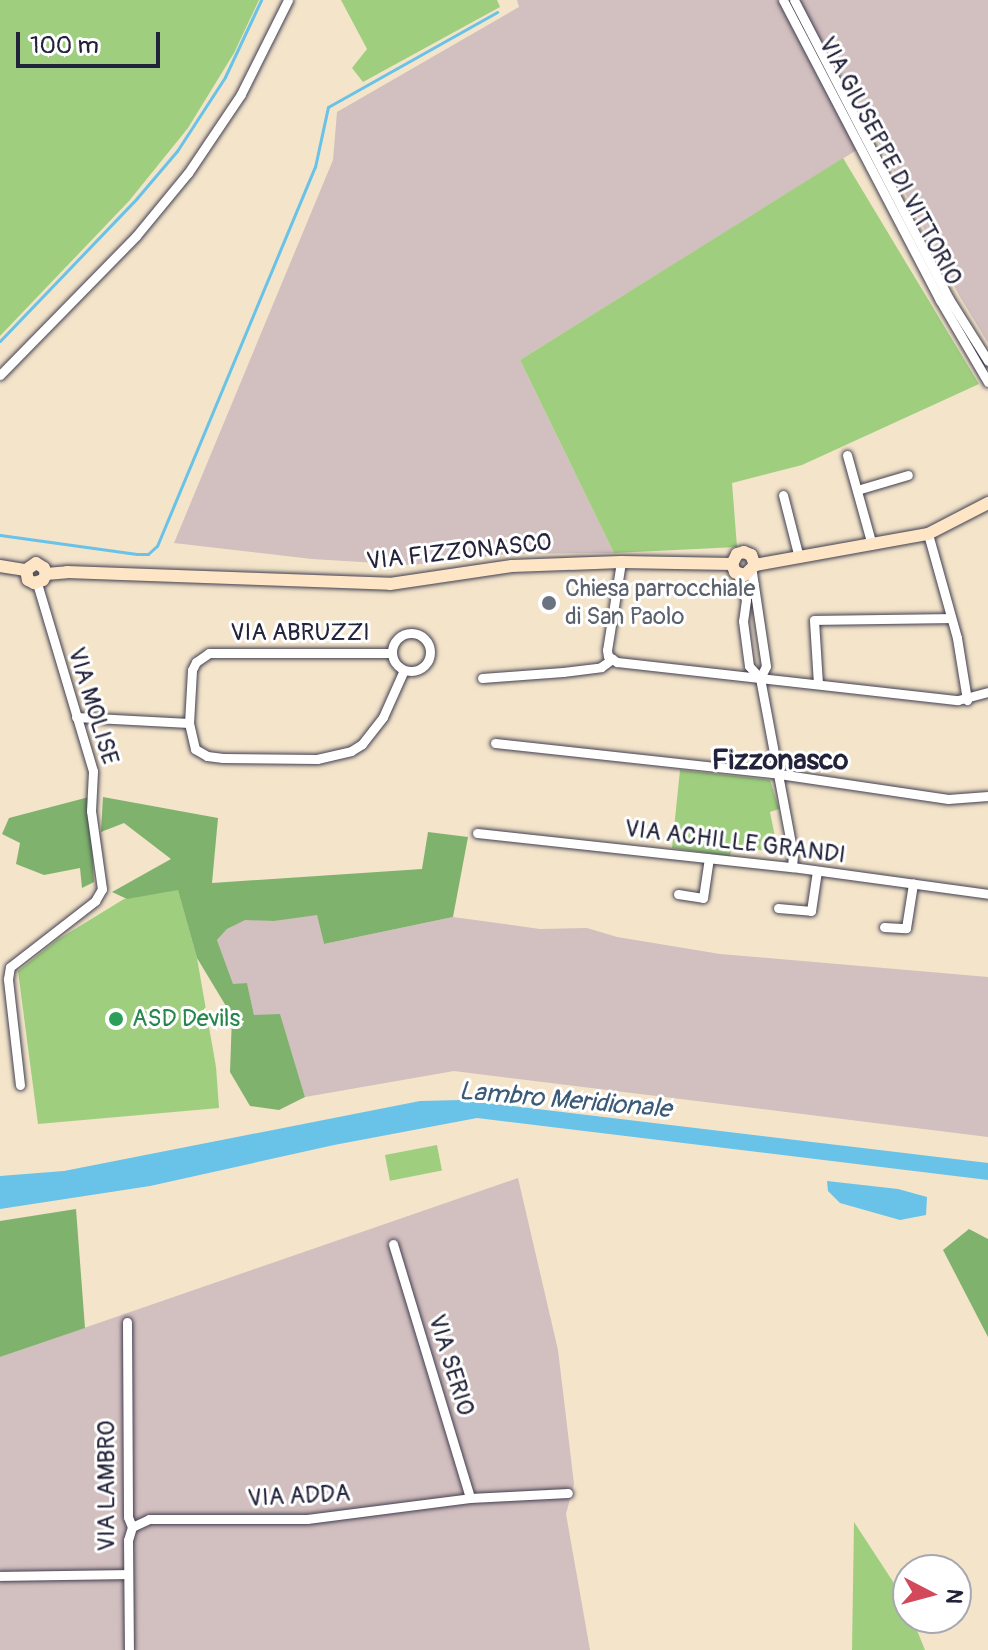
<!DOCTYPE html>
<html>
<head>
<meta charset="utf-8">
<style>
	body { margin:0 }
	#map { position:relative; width:988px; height:1650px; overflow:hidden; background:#f3e4ca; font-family:Pangolin,sans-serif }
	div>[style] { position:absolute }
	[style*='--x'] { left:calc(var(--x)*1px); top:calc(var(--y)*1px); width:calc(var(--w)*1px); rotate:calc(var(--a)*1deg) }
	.industrial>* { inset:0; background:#d2bfbf }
	.green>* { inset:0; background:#9fcf7e; transform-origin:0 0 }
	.forest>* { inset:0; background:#7fb26d }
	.water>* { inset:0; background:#69c2e7 }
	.stream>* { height:3px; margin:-1.5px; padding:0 1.5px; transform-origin:1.5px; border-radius:1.5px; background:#69c2e7 }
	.roads { filter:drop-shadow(0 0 2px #413f50) drop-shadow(0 0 2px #413f50) }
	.street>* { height:9px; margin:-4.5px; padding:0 4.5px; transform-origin:4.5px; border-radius:4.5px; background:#fff }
	.street>.ring { margin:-4.5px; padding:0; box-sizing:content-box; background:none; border:9px solid #fff; border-radius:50% }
	.secondary>* { height:12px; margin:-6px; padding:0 6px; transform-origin:6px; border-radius:6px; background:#fde5c5 }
	.dots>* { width:22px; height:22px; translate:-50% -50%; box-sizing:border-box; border:4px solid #fff; border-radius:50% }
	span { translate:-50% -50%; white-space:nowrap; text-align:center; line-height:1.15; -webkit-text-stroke:6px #fff; paint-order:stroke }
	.street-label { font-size:24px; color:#22223b }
	.worship-label { font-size:24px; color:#5b616d }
	.left { translate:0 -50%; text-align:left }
	.leisure-label { font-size:24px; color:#27864d }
	.water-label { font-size:26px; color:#3b5a77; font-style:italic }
	.quarter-label { font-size:28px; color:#22223b; font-weight:700 }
	.north { position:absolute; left:892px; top:1554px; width:80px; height:80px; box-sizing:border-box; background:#fff; border:2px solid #a7a7b1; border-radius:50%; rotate:96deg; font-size:22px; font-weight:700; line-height:32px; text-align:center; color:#22223b }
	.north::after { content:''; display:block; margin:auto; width:28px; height:36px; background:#d1495b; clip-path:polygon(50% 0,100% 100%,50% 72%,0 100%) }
	.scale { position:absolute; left:16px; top:32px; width:144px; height:36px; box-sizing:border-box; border:4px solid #22223b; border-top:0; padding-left:10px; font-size:24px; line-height:28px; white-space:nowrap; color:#22223b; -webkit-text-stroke:6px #fff; paint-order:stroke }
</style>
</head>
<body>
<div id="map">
	<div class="industrial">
		<div style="clip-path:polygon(517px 0,988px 0,988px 343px,960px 297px,876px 138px,520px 360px,614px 553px,507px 554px,411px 565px,312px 559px,174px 543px,333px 160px,337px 112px,519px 7px)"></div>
		<div style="clip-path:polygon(317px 914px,324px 944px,453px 917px,540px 929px,587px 928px,617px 937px,720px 954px,988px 977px,988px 1137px,454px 1071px,305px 1097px,280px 1015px,254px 1015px,247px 983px,233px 985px,217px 940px,227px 929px,245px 919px,274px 921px)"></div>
		<div style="clip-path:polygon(518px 1178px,558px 1350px,574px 1484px,566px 1514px,590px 1650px,0 1650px,0 1357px)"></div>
	</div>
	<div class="green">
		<div style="clip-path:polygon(0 0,259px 0,234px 53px,188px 128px,129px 201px,0 336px)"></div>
		<div style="clip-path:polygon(341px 0,497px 0,500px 7px,363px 82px,352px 68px,367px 49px)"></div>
		<div style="clip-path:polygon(843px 158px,979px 384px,802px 465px,732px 483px,737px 547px,614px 553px,520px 360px)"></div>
		<div style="clip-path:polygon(680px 770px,770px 780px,779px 809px,770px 812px,778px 852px,732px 847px,730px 856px,672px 848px)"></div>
		<div style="clip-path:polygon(178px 889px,197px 958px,216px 1067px,219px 1108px,38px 1124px,18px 971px,57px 940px,124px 899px)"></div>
		<div style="left:437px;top:1145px;width:26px;height:53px;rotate:79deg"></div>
		<div style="clip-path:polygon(854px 1522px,903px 1597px,908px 1618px,912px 1618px,925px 1650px,852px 1650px)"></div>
	</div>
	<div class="forest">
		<div style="clip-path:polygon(89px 797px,94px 882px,82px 888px,80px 868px,44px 875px,16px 864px,20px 843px,2px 834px,9px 818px)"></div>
		<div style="clip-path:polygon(103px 797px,218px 818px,212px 883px,422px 869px,428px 832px,468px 837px,453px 917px,324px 944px,317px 915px,274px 921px,245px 920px,227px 929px,217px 940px,233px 984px,247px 983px,254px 1015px,280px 1014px,305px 1097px,279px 1110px,250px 1106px,230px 1072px,232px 1016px,197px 958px,178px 890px,127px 899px,112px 892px,171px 859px,124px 823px,101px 832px)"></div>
		<div style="clip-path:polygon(76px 1209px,85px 1328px,0 1357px,0 1221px)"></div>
		<div style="clip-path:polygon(969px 1229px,988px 1239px,988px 1337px,943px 1250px)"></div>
	</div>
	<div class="water">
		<div style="clip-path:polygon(461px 1100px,988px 1163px,988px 1180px,477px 1118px,334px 1145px,150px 1186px,0 1209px,0 1176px,64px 1171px,420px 1101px)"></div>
		<div style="clip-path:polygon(827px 1181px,898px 1189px,927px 1197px,926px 1215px,900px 1220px,840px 1203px,828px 1191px)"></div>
	</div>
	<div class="stream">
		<div style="--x:0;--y:341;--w:198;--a:-46.2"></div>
		<div style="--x:137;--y:198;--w:62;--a:-49.6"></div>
		<div style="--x:177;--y:151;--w:88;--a:-57"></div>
		<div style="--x:225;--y:77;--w:85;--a:-64.9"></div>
		<div style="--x:0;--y:535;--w:138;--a:7.9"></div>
		<div style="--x:137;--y:554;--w:11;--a:0"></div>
		<div style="--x:148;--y:554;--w:12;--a:-42"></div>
		<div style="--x:157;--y:546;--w:411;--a:-67.4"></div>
		<div style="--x:315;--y:167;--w:61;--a:-77.8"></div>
		<div style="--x:328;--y:107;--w:194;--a:-29.3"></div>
	</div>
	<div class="roads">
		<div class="street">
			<div style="--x:783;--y:0;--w:339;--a:62.4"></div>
			<div style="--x:940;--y:300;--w:95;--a:59.7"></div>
			<div style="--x:794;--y:0;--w:337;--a:62.6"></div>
			<div style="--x:949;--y:299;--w:73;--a:57.8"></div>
			<div style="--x:0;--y:375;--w:194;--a:-45.6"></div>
			<div style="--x:136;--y:236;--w:82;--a:-50.5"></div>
			<div style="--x:188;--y:173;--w:95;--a:-56.1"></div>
			<div style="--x:241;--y:94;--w:105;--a:-63.4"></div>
			<div style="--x:847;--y:455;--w:93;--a:74.5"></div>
			<div style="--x:857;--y:490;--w:53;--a:-16.4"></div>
			<div style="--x:783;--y:495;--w:65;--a:75.7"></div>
			<div style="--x:928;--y:534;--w:108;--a:74.4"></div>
			<div style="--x:957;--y:638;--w:63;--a:80.8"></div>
			<div style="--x:621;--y:562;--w:89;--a:99"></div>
			<div style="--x:607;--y:650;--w:6;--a:81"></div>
			<div style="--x:608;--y:656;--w:11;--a:34"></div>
			<div style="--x:617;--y:662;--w:343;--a:6.4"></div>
			<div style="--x:958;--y:700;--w:31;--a:-15"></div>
			<div style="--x:738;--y:574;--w:27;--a:73"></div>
			<div style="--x:746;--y:600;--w:21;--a:98"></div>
			<div style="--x:743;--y:621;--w:45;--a:82.4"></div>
			<div style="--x:749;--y:666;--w:16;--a:47"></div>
			<div style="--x:760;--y:678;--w:13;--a:-63"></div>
			<div style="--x:766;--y:666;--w:95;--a:-98.5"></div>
			<div class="ring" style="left:392px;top:633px;width:29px;height:29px"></div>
			<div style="--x:391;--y:653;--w:182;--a:180"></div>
			<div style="--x:209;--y:653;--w:16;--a:145"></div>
			<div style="--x:196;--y:662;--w:9;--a:117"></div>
			<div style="--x:192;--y:670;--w:53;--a:93.2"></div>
			<div style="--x:189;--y:723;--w:27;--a:77"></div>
			<div style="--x:195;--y:749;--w:14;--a:30"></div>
			<div style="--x:207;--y:756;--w:16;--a:7"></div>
			<div style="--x:223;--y:758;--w:94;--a:0.6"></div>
			<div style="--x:317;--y:759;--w:35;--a:-13"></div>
			<div style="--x:351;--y:751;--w:13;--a:-32"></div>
			<div style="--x:362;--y:744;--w:34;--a:-52"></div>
			<div style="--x:383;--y:717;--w:51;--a:-65.9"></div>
			<div style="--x:482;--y:678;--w:81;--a:-4.2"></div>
			<div style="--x:563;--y:672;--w:38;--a:-7"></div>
			<div style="--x:601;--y:667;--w:14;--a:-36"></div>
			<div style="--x:760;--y:678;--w:180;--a:79.4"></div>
			<div style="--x:793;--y:855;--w:12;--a:95"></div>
			<div style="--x:818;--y:684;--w:64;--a:-93.6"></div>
			<div style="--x:814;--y:620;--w:137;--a:-0.8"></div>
			<div style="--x:76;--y:717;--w:113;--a:3"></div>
			<div style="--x:495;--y:743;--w:286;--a:6.2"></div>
			<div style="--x:779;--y:774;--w:171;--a:8.4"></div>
			<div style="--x:948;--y:799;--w:40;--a:-4.3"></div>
			<div style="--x:477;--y:833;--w:317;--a:6.2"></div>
			<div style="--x:792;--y:867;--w:198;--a:7.8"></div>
			<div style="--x:678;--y:894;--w:25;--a:9"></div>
			<div style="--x:703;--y:898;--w:40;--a:-81.5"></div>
			<div style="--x:778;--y:908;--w:33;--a:5"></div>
			<div style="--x:811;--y:911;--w:40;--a:-81.5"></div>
			<div style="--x:884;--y:927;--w:22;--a:3"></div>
			<div style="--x:906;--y:928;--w:45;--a:-81"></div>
			<div style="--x:20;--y:1085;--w:107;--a:-96.5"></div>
			<div style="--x:8;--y:979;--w:12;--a:-81"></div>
			<div style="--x:10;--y:967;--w:108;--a:-37.8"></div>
			<div style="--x:95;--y:901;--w:14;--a:-60"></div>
			<div style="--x:102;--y:889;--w:79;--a:-98"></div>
			<div style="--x:91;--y:811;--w:40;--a:-87.1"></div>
			<div style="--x:93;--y:771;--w:196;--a:-106.6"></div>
			<div style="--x:393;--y:1244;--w:265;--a:73.1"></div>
			<div style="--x:127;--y:1322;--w:195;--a:89.7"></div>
			<div style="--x:128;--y:1517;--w:11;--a:68"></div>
			<div style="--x:132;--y:1527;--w:14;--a:107"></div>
			<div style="--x:128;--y:1540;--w:110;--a:89.5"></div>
			<div style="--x:132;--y:1527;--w:19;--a:-25"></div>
			<div style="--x:149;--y:1519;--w:158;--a:0"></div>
			<div style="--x:307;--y:1519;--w:164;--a:-7.3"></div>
			<div style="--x:470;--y:1498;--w:98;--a:-2.9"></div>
			<div style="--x:0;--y:1576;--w:127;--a:-0.9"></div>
		</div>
		<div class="secondary">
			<div style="--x:732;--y:564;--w:9;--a:69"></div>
			<div style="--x:735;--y:572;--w:10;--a:17"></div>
			<div style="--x:745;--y:575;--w:14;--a:-45"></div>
			<div style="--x:755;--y:565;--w:176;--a:-10.2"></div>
			<div style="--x:928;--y:534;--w:68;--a:-27.3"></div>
			<div style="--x:732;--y:564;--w:11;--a:-63"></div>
			<div style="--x:737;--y:554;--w:7;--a:-16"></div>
			<div style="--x:744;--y:552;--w:8;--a:23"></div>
			<div style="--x:751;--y:555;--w:11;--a:68"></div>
			<div style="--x:0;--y:566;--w:26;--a:9"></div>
			<div style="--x:26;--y:570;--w:12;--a:-35"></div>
			<div style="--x:36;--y:563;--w:9;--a:32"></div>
			<div style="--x:44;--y:568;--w:6;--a:72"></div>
			<div style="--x:26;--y:570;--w:10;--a:79"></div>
			<div style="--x:28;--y:580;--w:7;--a:27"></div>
			<div style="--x:34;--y:583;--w:9;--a:-18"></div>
			<div style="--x:43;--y:580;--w:7;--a:-63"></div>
			<div style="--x:46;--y:574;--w:21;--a:-5"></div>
			<div style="--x:67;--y:572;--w:323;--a:2.1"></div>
			<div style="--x:390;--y:584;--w:123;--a:-8.4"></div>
			<div style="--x:512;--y:566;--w:109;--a:-2.1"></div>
			<div style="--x:621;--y:562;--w:111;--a:1"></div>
		</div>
	</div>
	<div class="dots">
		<div style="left:549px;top:603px;background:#6b7280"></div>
		<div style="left:116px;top:1019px;background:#2e9e5b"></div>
	</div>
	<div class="street-label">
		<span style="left:890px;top:161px;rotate:62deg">VIA GIUSEPPE DI VITTORIO</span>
		<span style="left:459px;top:552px;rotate:-6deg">VIA FIZZONASCO</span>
		<span style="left:300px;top:633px">VIA ABRUZZI</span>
		<span style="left:93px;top:706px;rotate:73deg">VIA MOLISE</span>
		<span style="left:735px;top:842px;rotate:7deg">VIA ACHILLE GRANDI</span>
		<span style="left:451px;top:1365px;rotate:73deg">VIA SERIO</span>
		<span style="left:107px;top:1486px;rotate:-90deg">VIA LAMBRO</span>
		<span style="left:299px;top:1496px;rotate:-3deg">VIA ADDA</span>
	</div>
	<div class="worship-label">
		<span class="left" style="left:565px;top:603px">Chiesa parrocchiale<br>di San Paolo</span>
	</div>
	<div class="leisure-label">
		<span class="left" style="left:132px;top:1019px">ASD Devils</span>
	</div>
	<div class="water-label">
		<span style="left:565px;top:1101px;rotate:5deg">Lambro Meridionale</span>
	</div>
	<div class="quarter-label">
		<span style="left:780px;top:761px">Fizzonasco</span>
	</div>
	<div class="north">N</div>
	<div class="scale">100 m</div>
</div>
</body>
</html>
